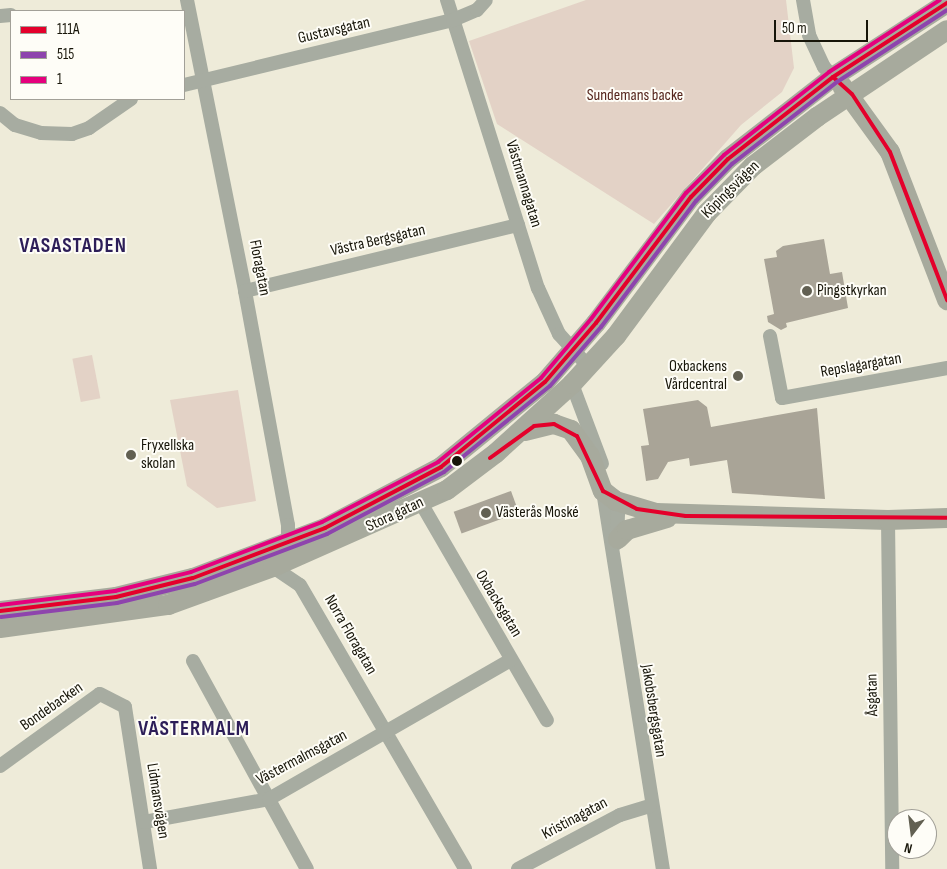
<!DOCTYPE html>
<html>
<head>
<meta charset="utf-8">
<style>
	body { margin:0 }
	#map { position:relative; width:947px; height:869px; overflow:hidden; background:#eeebd9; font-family:"Sofia Sans Condensed",sans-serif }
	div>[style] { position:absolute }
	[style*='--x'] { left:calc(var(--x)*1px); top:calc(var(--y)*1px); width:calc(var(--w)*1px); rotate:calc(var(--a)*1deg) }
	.green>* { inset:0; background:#e3d2c6; transform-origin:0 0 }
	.building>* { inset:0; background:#a9a497; transform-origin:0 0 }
	.minor>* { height:14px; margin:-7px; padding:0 7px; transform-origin:7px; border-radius:7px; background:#a7aca1 }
	.secondary>* { height:20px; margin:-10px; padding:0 10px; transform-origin:10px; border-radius:10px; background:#a7aa9d }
	.bus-1>* { height:4px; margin:-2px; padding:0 2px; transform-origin:2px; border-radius:2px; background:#e4002b }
	.bus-2>* { height:4px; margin:-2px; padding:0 2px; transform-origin:2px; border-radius:2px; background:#8e44ad }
	.bus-3>* { height:4px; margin:-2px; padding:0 2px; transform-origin:2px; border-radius:2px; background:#e5007d }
	.dots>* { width:14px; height:14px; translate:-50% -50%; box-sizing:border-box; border:2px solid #fefdf7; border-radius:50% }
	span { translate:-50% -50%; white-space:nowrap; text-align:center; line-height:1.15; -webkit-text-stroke:4px #fefdf7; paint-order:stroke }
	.street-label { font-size:16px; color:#171509 }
	.park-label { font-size:16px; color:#55251c }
	.poi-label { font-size:16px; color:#171509 }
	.left { translate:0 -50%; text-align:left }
	.right { translate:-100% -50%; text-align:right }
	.district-label { font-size:21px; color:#2d1e58; font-weight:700; letter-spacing:1px }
	.legend { position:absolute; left:10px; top:10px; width:175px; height:90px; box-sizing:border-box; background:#fefdf7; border:1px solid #a2a098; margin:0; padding:6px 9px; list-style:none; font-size:15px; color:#171509 }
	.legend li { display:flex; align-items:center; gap:10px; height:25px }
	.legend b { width:25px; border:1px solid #a2a098 }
	.north { position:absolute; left:887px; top:809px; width:50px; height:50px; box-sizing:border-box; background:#fefdf7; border:1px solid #a2a098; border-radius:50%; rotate:195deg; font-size:14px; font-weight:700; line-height:20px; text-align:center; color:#171509 }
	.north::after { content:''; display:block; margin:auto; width:18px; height:22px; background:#626052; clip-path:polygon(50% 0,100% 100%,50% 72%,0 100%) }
	.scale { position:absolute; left:774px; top:20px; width:94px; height:22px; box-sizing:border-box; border:2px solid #171509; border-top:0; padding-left:6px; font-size:15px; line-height:18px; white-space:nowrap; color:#171509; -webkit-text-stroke:4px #fefdf7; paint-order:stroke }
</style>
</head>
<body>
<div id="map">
	<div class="green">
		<div style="clip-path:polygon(586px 0,786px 0,794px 68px,782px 92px,741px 125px,654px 224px,497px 124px,469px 41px)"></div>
		<div style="left:92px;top:355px;width:44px;height:20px;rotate:79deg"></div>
		<div style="clip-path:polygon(238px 390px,256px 501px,217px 508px,187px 486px,170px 400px)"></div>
	</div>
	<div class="building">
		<div style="clip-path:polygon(824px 239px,830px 274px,842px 272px,848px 308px,786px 323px,787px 327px,781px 330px,768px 322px,767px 316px,774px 314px,764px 259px,777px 257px,776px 251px,783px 246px)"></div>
		<div style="clip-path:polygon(698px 400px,707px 407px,711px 427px,817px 408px,825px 499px,732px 493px,727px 460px,690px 466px,689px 458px,668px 462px,658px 479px,646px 481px,641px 446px,649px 445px,643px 409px)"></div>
		<div style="left:511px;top:491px;width:23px;height:61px;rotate:70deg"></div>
	</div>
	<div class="minor">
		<div style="--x:187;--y:0;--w:297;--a:78.7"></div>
		<div style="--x:245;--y:291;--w:238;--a:79.6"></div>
		<div style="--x:288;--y:525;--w:18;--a:90"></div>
		<div style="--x:447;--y:0;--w:302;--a:72.5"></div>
		<div style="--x:538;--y:288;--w:51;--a:65.5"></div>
		<div style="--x:559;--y:334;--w:43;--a:47.8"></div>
		<div style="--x:803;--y:0;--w:36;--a:80"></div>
		<div style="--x:809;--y:35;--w:35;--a:65"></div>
		<div style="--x:824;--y:67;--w:13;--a:48"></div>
		<div style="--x:0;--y:16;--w:11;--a:-5"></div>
		<div style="--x:184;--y:85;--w:277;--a:-13.6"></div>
		<div style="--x:453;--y:20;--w:26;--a:-23"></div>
		<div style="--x:477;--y:10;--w:13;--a:-48"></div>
		<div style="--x:0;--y:113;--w:19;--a:39"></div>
		<div style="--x:15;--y:125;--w:27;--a:17"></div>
		<div style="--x:41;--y:133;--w:31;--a:2"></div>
		<div style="--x:72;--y:134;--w:18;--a:-19"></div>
		<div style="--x:89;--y:128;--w:51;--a:-34.6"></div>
		<div style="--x:245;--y:291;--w:281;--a:-13.6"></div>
		<div style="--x:770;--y:336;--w:63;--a:79"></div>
		<div style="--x:782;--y:398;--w:168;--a:-10.3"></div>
		<div style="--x:572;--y:384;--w:85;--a:69.4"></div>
		<div style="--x:603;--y:491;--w:383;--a:81"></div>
		<div style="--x:614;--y:496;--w:18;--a:77"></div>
		<div style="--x:618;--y:514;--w:29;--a:92"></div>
		<div style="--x:421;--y:503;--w:251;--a:59.9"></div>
		<div style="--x:888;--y:520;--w:349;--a:89.3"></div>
		<div style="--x:273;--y:567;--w:32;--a:34"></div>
		<div style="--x:300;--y:585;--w:328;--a:59.8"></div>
		<div style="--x:193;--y:661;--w:237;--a:61.3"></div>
		<div style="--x:0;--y:766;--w:123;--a:-35.8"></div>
		<div style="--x:100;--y:694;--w:28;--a:27"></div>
		<div style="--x:125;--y:707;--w:164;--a:81.2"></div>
		<div style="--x:144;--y:822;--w:127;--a:-10.4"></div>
		<div style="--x:269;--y:799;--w:279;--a:-29.9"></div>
		<div style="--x:518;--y:869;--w:115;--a:-27.9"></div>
		<div style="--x:620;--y:815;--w:31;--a:-17"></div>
	</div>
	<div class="secondary">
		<div style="--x:842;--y:86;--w:82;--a:54"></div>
		<div style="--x:890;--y:152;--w:159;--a:68.9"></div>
		<div style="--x:525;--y:431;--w:30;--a:-14"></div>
		<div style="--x:554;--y:424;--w:18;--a:19"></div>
		<div style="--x:571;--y:430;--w:32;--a:54"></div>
		<div style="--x:590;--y:456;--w:37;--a:70"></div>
		<div style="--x:603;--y:491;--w:16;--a:38"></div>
		<div style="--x:616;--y:501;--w:42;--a:16.7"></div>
		<div style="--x:656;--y:513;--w:232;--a:1.7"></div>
		<div style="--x:888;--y:520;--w:59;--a:-1.9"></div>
		<div style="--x:618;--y:539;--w:13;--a:-45"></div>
		<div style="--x:627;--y:530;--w:42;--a:-16.7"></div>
		<div style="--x:0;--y:611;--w:117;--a:-6.9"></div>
		<div style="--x:116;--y:597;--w:79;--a:-13.9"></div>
		<div style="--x:193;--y:578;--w:141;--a:-20.7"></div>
		<div style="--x:325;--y:528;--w:131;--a:-27.7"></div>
		<div style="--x:441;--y:467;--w:134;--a:-39.3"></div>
		<div style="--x:545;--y:382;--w:78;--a:-49.2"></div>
		<div style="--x:596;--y:323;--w:158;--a:-53"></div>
		<div style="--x:691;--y:197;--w:53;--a:-45.8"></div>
		<div style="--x:728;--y:159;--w:133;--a:-38"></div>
		<div style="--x:833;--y:77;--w:136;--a:-33"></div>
		<div style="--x:0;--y:628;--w:170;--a:-7.8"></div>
		<div style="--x:168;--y:605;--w:112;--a:-19.9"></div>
		<div style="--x:273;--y:567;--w:190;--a:-23.9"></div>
		<div style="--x:447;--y:490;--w:61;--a:-37.1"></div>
		<div style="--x:496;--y:453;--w:103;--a:-42.2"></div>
		<div style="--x:572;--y:384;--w:65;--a:-47.5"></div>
		<div style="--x:616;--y:336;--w:153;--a:-53.5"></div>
		<div style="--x:707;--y:213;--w:66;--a:-45.6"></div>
		<div style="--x:753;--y:166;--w:81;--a:-37.4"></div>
		<div style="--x:817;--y:117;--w:156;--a:-33.8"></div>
	</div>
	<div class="bus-1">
		<div style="--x:833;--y:77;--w:25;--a:42"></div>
		<div style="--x:852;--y:94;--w:69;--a:56.8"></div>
		<div style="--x:890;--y:152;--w:159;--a:68.9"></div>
		<div style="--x:490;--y:458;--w:54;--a:-36"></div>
		<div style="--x:534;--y:426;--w:20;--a:-6"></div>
		<div style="--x:554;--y:424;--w:26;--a:28"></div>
		<div style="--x:577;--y:436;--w:61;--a:64.7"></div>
		<div style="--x:603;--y:491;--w:38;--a:28"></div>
		<div style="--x:637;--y:509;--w:49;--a:8.1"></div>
		<div style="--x:686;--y:516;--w:261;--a:0.4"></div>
		<div style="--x:0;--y:611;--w:117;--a:-6.9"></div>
		<div style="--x:116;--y:597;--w:79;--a:-13.9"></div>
		<div style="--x:193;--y:578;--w:141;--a:-20.7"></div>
		<div style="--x:325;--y:528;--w:131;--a:-27.7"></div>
		<div style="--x:441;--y:467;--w:134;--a:-39.3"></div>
		<div style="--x:545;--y:382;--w:78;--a:-49.2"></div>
		<div style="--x:596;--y:323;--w:158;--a:-53"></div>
		<div style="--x:691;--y:197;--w:53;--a:-45.8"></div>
		<div style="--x:728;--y:159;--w:133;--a:-38"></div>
		<div style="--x:833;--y:77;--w:136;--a:-33"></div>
	</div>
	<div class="bus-2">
		<div style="--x:1;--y:617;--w:117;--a:-6.9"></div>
		<div style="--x:117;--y:603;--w:80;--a:-13.7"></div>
		<div style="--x:195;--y:584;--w:141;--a:-20.7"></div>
		<div style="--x:327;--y:534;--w:132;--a:-27.9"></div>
		<div style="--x:444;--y:472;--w:136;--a:-39.1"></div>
		<div style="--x:550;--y:386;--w:78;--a:-49.2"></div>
		<div style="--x:601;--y:327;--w:158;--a:-53"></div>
		<div style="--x:696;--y:201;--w:52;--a:-45.8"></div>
		<div style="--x:732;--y:164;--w:133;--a:-38"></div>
		<div style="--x:837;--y:82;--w:131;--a:-33.2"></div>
	</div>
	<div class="bus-3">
		<div style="--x:0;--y:605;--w:116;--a:-6.9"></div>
		<div style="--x:115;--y:591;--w:78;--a:-14"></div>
		<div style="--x:191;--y:572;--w:140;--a:-20.9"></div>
		<div style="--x:322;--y:522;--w:131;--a:-27.3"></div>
		<div style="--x:438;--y:462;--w:133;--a:-39.2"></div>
		<div style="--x:541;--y:378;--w:77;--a:-49.7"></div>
		<div style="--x:591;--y:319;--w:158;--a:-53"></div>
		<div style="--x:686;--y:193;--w:54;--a:-45"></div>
		<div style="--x:724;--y:155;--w:134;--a:-38.3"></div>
		<div style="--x:829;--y:72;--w:132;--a:-33"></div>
	</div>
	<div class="dots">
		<div style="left:807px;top:291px;background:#626052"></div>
		<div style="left:738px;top:376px;background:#626052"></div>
		<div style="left:131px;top:455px;background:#626052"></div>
		<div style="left:457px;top:461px;background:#171509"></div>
		<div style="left:486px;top:513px;background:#626052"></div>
	</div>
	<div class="street-label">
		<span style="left:334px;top:31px;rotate:-13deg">Gustavsgatan</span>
		<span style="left:523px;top:184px;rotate:73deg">Västmannagatan</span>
		<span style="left:731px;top:190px;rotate:-45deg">Köpingsvägen</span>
		<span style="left:378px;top:241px;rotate:-13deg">Västra Bergsgatan</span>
		<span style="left:259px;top:268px;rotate:79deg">Floragatan</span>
		<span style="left:861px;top:366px;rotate:-10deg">Repslagargatan</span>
		<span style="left:395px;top:515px;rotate:-25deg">Stora gatan</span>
		<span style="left:498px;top:604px;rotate:59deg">Oxbacksgatan</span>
		<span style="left:350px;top:635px;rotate:60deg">Norra Floragatan</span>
		<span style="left:873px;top:695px;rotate:-91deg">Åsgatan</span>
		<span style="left:52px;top:707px;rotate:-35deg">Bondebacken</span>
		<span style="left:653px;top:711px;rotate:81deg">Jakobsbergsgatan</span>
		<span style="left:302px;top:758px;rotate:-28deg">Västermalmsgatan</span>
		<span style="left:157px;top:801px;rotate:81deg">Lidmansvägen</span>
		<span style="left:575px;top:819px;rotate:-28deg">Kristinagatan</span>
	</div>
	<div class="park-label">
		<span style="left:635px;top:96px">Sundemans backe</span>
	</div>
	<div class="poi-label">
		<span class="left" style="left:817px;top:291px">Pingstkyrkan</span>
		<span class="right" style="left:727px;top:376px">Oxbackens<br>Vårdcentral</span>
		<span class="left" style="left:141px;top:455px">Fryxellska<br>skolan</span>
		<span class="left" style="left:496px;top:513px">Västerås Moské</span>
	</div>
	<div class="district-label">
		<span style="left:73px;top:246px">VASASTADEN</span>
		<span style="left:194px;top:729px">VÄSTERMALM</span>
	</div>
	<ul class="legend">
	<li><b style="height:6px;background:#e4002b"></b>111A</li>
	<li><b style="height:6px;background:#8e44ad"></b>515</li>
	<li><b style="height:6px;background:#e5007d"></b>1</li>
	</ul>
	<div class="north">N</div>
	<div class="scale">50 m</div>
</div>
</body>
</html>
